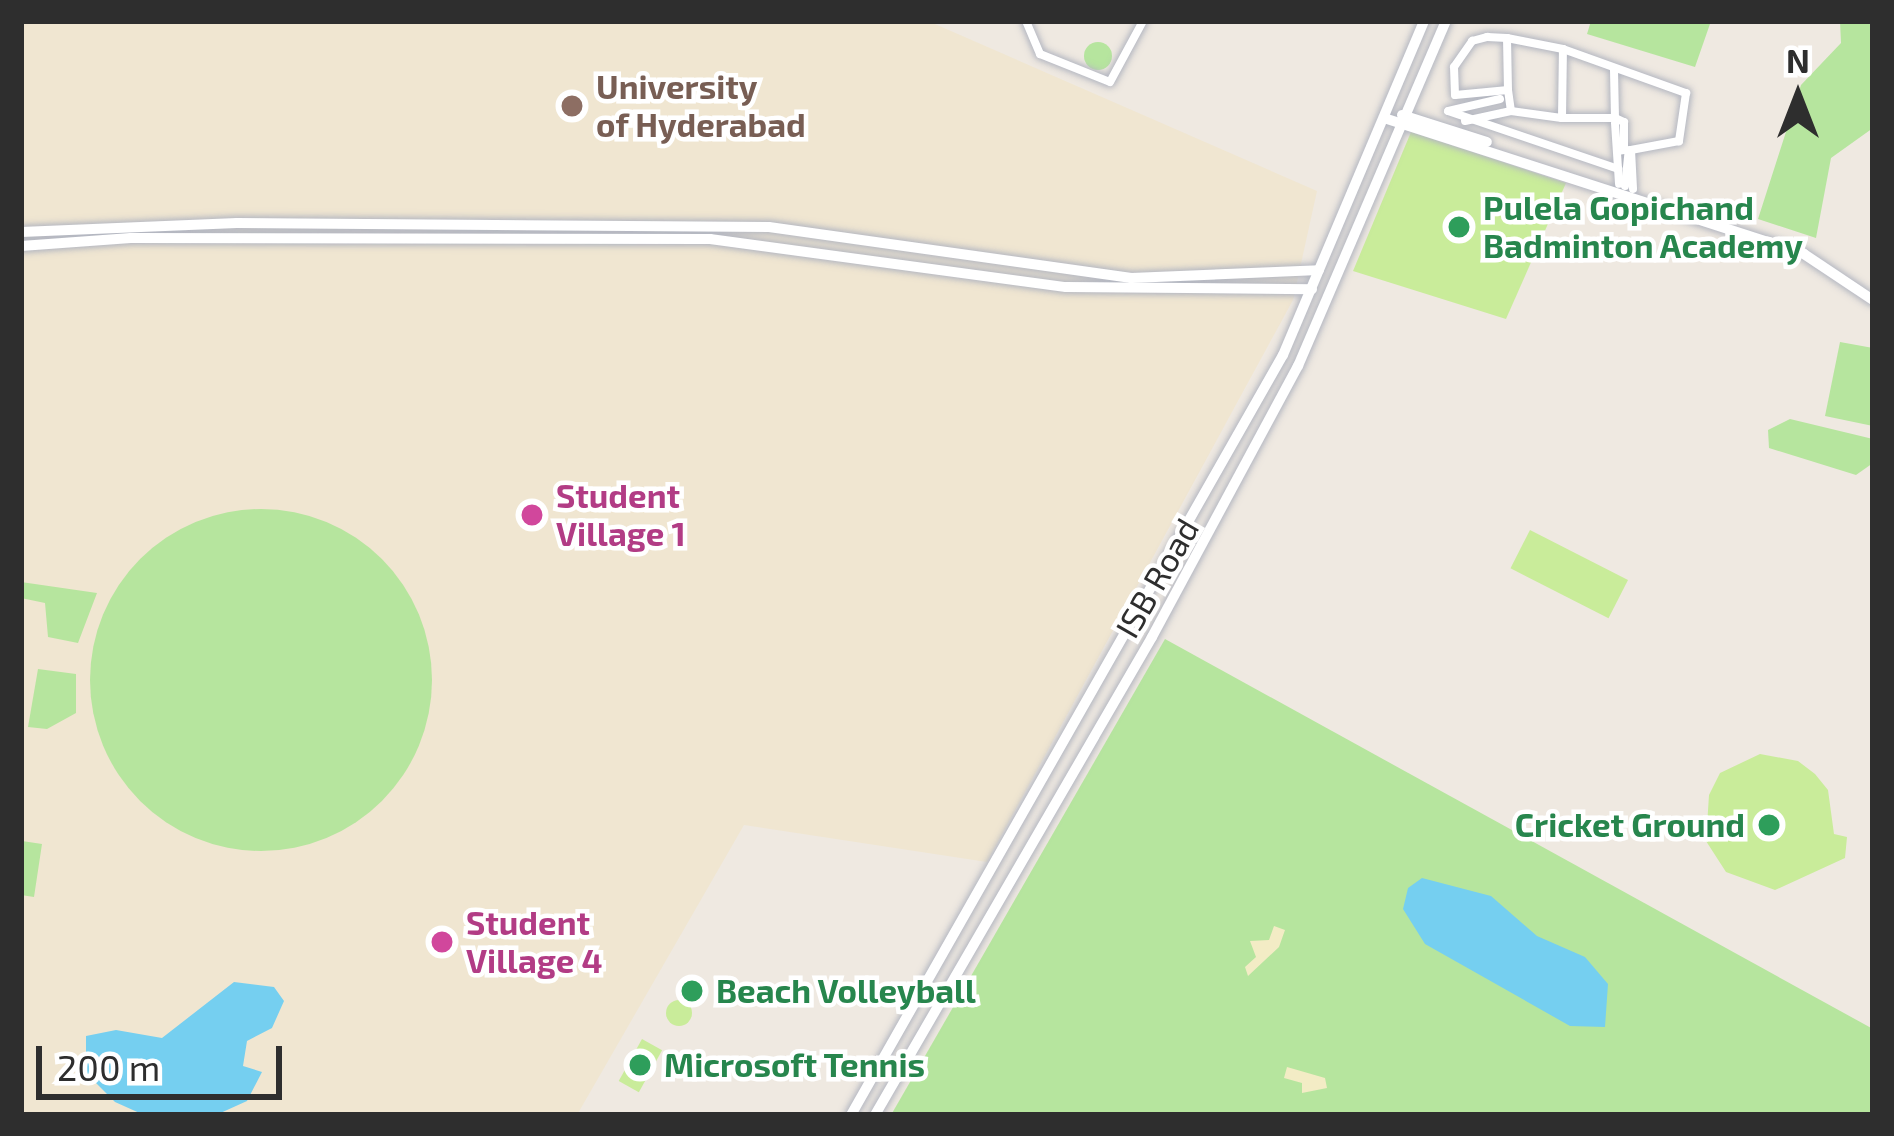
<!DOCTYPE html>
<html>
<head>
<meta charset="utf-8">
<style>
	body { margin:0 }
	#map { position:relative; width:1894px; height:1136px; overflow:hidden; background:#efe9e1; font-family:"Exo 2",sans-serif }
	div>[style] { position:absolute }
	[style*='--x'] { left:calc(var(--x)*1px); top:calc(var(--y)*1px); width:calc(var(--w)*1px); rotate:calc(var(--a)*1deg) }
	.education>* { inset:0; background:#f0e6d1 }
	.green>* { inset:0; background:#b6e59e }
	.round { border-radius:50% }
	.sand>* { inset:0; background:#f3ecc5 }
	.pitch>* { inset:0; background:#c9ec9a; transform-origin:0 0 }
	.water>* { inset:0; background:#75cff0 }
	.roads { filter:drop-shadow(0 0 3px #b4b7c1) drop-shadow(0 0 3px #b4b7c1) }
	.street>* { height:8px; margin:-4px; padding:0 4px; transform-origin:4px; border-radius:4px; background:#fff }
	.secondary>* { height:10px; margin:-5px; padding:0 5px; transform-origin:5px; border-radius:5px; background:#fff }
	.dots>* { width:33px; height:33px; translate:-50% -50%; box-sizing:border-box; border:6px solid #fff; border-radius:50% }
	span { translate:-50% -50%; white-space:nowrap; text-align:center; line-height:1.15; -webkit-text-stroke:9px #fff; paint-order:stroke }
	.education-label { font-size:33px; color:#785e54; font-weight:700 }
	.left { translate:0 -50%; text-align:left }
	.leisure-label { font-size:33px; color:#27864d; font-weight:700 }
	.right { translate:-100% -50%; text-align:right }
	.hotel-label { font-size:33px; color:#b23c85; font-weight:700 }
	.street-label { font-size:33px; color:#2e2e2e }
	.frame { position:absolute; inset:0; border:24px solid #2e2e2e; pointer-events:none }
	.north { position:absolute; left:1738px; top:36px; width:120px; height:120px; -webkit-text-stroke:9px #fff; paint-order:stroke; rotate:0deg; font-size:33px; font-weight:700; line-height:48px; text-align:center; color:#2e2e2e }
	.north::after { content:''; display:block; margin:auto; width:42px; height:54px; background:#2e2e2e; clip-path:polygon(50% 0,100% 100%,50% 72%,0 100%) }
	.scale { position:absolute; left:36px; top:1046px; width:246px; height:54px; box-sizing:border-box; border:6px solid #2e2e2e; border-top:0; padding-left:15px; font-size:36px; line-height:42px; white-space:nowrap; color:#2e2e2e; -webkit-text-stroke:9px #fff; paint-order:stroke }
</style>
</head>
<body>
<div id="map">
	<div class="education">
		<div style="clip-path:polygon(21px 21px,928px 21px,1317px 191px,1293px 300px,987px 862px,744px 825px,577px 1115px,21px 1115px)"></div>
	</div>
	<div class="green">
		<div style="clip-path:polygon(1591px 21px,1711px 21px,1695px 67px,1587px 34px)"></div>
		<div style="clip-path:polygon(1840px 21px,1873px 21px,1873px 128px,1831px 158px,1816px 238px,1758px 219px,1801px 85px,1841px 43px)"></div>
		<div class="round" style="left:1084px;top:42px;width:28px;height:28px"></div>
		<div style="clip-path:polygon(1840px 342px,1873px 348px,1873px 426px,1825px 416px)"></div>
		<div style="clip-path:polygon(1790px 419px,1873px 439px,1873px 463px,1856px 475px,1769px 448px,1768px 430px)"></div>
		<div class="round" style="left:90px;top:509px;width:342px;height:342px"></div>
		<div style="clip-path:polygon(21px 582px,97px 593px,78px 643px,48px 637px,45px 603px,21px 598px)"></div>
		<div style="clip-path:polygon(1165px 639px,1873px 1029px,1873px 1115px,891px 1115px)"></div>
		<div style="clip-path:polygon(38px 669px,76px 674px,76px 713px,47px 729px,28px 727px)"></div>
		<div style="clip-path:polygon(21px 812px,22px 841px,42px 844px,34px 897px,21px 895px)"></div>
	</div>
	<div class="sand">
		<div style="clip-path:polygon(1274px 926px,1285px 930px,1279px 947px,1248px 976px,1245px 967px,1256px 957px,1250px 941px,1269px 940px)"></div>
		<div style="clip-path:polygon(1287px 1067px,1325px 1078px,1327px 1088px,1302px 1093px,1302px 1083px,1284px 1078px)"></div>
	</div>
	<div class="pitch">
		<div style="clip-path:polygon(1411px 132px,1566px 183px,1506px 319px,1353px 271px)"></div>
		<div style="left:1530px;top:530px;width:110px;height:43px;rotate:27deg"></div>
		<div style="clip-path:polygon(1760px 754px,1798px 761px,1815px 774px,1828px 790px,1834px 834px,1847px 837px,1845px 858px,1775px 890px,1726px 872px,1706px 841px,1709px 795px,1720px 773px)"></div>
		<div class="round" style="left:678px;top:977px;width:28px;height:28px"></div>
		<div class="round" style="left:666px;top:1000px;width:26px;height:26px"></div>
		<div style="left:642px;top:1039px;width:23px;height:48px;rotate:29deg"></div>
	</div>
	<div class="water">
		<div style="clip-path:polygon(1422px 878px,1491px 896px,1537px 936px,1585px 957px,1608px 984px,1605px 1027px,1570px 1026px,1425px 944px,1403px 909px,1408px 888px)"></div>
		<div style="clip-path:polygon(234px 982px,274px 987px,284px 1001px,272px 1028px,247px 1041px,243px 1066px,262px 1072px,247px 1101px,216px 1115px,144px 1115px,115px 1102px,86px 1073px,86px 1036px,116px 1030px,162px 1038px)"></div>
	</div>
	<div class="roads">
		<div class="street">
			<div style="--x:1026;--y:21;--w:36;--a:67"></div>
			<div style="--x:1040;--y:54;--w:75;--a:21.8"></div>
			<div style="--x:1110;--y:82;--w:69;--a:-61.6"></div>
			<div style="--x:1487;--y:37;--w:20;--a:3"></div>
			<div style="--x:1507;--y:38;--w:52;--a:88.9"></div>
			<div style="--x:1508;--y:90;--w:53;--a:174.6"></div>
			<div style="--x:1455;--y:95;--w:28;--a:-92"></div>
			<div style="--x:1454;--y:67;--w:32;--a:-55"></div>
			<div style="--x:1472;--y:41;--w:16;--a:-15"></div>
			<div style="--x:1507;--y:38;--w:57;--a:11.1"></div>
			<div style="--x:1563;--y:49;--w:131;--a:19.7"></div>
			<div style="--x:1686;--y:93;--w:49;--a:98.3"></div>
			<div style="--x:1679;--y:141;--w:49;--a:169.4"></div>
			<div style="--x:1631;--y:150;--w:39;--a:87"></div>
			<div style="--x:1508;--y:90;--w:21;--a:82"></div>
			<div style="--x:1511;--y:111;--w:51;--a:7.8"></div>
			<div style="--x:1562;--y:118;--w:69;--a:-89.2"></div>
			<div style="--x:1500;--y:99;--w:53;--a:167"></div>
			<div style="--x:1448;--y:111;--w:180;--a:18.8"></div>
			<div style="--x:1562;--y:118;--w:53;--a:0"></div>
			<div style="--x:1615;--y:118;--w:48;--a:-91.2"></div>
			<div style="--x:1615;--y:118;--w:10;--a:24"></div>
			<div style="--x:1624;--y:122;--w:28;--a:90"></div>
			<div style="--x:1624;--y:150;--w:7;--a:172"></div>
			<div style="--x:1465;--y:121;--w:47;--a:-12.3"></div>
			<div style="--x:1615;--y:123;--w:61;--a:86.2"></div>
			<div style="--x:1625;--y:186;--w:36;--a:-84"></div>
		</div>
		<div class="secondary">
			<div style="--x:1402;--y:115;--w:89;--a:17.6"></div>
			<div style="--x:1384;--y:118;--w:441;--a:17.9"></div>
			<div style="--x:1804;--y:254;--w:83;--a:33.7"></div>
			<div style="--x:21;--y:232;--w:216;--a:-2.4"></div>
			<div style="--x:237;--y:223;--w:532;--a:0.43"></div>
			<div style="--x:769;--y:227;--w:366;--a:8"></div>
			<div style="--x:1131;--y:278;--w:188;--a:-2.4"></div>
			<div style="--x:21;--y:246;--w:110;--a:-4.2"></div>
			<div style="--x:131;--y:238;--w:579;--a:0.1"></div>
			<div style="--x:710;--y:239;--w:359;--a:7.7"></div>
			<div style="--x:1066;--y:287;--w:246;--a:0.5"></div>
			<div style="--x:851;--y:1115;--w:874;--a:-60.39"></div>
			<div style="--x:1283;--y:355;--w:363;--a:-67.1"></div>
			<div style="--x:875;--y:1115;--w:552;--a:-59.91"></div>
			<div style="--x:1152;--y:637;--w:308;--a:-61.7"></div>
			<div style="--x:1298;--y:366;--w:375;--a:-66.8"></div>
		</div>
	</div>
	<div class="dots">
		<div style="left:572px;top:106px;background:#8d6e63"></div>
		<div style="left:1459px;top:227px;background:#2e9e5b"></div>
		<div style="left:532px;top:515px;background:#d1479c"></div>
		<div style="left:1769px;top:825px;background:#2e9e5b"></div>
		<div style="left:442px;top:942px;background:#d1479c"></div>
		<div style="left:692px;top:991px;background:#2e9e5b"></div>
		<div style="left:640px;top:1065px;background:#2e9e5b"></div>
	</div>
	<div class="education-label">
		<span class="left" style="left:596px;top:106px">University<br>of Hyderabad</span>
	</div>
	<div class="leisure-label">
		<span class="left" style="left:1483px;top:227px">Pulela Gopichand<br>Badminton Academy</span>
		<span class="right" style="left:1745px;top:825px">Cricket Ground</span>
		<span class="left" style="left:716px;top:991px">Beach Volleyball</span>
		<span class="left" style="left:664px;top:1065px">Microsoft Tennis</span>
	</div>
	<div class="hotel-label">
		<span class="left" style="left:556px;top:515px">Student<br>Village 1</span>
		<span class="left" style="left:466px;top:942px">Student<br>Village 4</span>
	</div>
	<div class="street-label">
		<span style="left:1157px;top:578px;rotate:-60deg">ISB Road</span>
	</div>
	<div class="frame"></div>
	<div class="north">N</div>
	<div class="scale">200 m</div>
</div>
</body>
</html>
